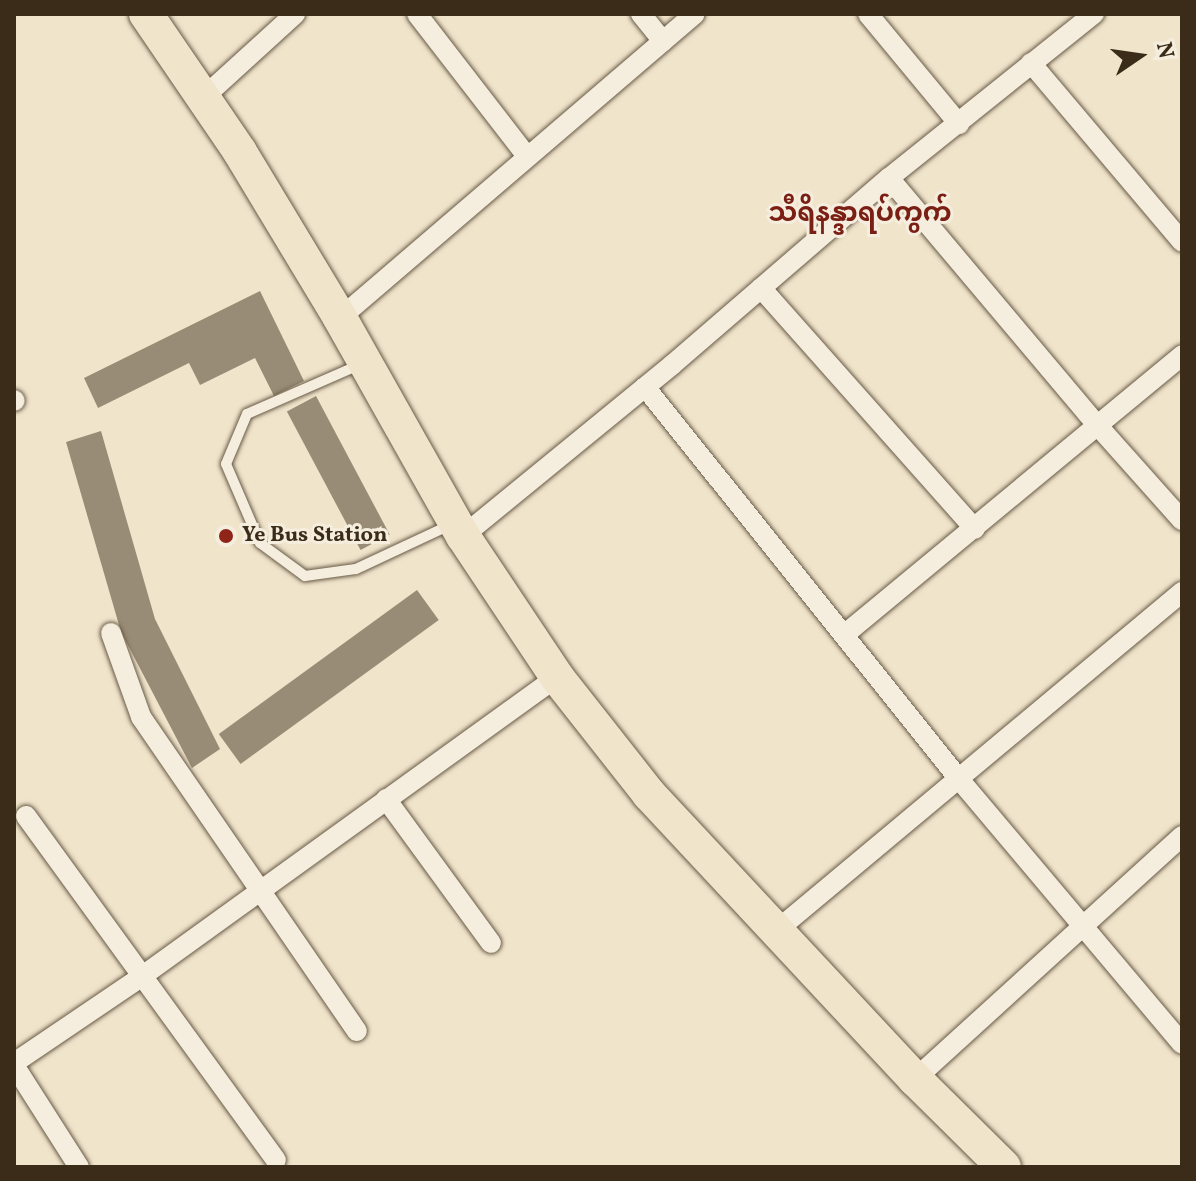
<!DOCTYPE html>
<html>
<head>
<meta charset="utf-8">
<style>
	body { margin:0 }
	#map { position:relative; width:1196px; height:1181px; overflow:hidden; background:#f0e4cb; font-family:Vollkorn,"Noto Sans Myanmar",serif }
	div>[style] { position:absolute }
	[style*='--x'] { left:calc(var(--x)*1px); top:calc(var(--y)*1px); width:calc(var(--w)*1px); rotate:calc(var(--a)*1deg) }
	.building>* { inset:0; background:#998c76; transform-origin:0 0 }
	.roads { filter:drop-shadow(0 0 2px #685a46) drop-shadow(0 0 2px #685a46) }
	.service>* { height:10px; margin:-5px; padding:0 5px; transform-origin:5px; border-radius:5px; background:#f5eddd }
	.minor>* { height:20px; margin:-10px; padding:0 10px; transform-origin:10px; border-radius:10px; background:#f5eddd }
	.trunk>* { height:34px; margin:-17px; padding:0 17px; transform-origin:17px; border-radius:17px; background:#f0e4cb }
	.dots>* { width:22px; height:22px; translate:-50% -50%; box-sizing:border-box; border:4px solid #f5eddd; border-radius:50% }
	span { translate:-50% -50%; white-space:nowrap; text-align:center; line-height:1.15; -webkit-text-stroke:6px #f5eddd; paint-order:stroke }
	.poi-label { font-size:22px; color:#3b2c19; font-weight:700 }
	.left { translate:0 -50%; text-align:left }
	.quarter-label { font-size:26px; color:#7a1f14; font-weight:700 }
	.frame { position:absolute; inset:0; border:16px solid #3b2c19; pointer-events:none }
	.north { position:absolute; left:1100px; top:16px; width:80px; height:80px; -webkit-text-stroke:6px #f5eddd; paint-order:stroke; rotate:77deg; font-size:22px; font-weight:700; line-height:32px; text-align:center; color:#3b2c19 }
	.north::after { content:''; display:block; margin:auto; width:28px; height:36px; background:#3b2c19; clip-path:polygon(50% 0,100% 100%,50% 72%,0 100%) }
</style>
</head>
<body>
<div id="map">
	<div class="building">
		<div style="clip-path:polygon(260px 291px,304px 381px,274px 396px,255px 358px,200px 385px,189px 363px,98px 408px,84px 378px)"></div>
		<div style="left:316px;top:396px;width:157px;height:33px;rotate:62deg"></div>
		<div style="clip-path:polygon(101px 431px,155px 619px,220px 749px,192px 768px,121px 632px,66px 442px)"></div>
		<div style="left:417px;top:590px;width:37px;height:245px;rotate:54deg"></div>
	</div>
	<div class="roads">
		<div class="service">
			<div style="--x:359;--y:365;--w:122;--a:156.4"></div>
			<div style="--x:247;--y:414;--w:54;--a:112.8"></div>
			<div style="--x:226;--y:464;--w:86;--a:66.7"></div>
			<div style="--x:260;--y:543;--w:56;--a:36.3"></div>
			<div style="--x:305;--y:576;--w:51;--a:-7.8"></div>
			<div style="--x:356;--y:569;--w:106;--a:-25.1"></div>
		</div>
		<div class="minor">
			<div style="--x:417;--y:14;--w:178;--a:52.3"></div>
			<div style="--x:641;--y:14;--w:35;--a:51"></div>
			<div style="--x:868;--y:14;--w:143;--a:50.4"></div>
			<div style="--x:1031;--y:63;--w:234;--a:49.8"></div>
			<div style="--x:205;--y:96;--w:122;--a:-42.3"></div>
			<div style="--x:889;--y:178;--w:326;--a:49.9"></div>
			<div style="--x:1099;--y:427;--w:125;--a:48.3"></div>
			<div style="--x:761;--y:288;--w:322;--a:48.4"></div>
			<div style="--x:340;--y:318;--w:467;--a:-40.6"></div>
			<div style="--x:645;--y:387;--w:502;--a:51.3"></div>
			<div style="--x:959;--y:779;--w:346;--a:49.9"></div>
			<div style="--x:14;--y:400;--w:1;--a:45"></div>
			<div style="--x:463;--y:536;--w:270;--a:-39.3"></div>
			<div style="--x:672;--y:365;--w:286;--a:-40.8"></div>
			<div style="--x:889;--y:178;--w:263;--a:-38.7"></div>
			<div style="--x:111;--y:633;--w:89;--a:70.3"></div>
			<div style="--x:141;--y:717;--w:381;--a:55.5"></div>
			<div style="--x:844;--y:635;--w:439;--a:-39.6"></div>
			<div style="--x:386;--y:799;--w:178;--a:53.9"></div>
			<div style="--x:26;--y:816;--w:425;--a:54"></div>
			<div style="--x:776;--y:931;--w:529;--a:-39.86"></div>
			<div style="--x:14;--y:1063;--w:153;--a:-34.1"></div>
			<div style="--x:141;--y:977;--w:513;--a:-35.8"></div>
			<div style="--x:14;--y:1065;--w:121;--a:57.5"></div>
			<div style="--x:915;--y:1079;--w:361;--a:-42.3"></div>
		</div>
		<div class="trunk">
			<div style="--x:146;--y:14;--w:167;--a:55.7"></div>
			<div style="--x:240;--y:152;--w:194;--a:58.9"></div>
			<div style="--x:340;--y:318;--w:250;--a:60.6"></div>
			<div style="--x:463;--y:536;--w:169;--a:56.3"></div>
			<div style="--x:557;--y:677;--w:149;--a:51.8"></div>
			<div style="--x:649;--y:794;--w:390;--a:47"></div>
			<div style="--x:915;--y:1079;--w:125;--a:44.7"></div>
		</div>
	</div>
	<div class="dots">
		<div style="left:226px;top:536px;background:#8f2418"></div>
	</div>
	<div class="poi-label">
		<span class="left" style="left:242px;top:536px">Ye Bus Station</span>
	</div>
	<div class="quarter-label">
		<span style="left:860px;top:215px">သီရိနန္ဒာရပ်ကွက်</span>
	</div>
	<div class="frame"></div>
	<div class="north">N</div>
</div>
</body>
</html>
